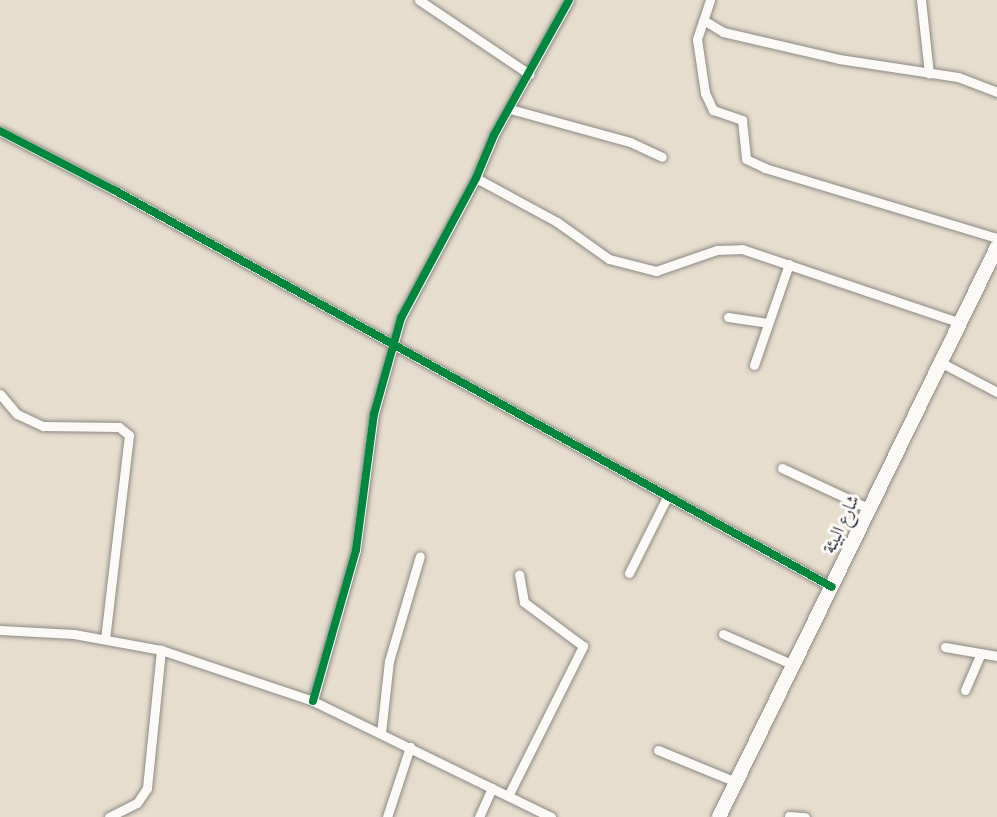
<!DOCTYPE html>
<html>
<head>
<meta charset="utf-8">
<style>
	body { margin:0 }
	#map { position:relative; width:997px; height:817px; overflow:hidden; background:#e6ddcc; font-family:"IM FELL English",Amiri,serif }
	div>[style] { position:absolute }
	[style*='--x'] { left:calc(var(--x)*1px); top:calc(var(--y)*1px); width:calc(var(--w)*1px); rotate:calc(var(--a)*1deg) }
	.roads { filter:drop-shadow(0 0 2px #8d8984) drop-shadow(0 0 2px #8d8984) }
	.street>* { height:9px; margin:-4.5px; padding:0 4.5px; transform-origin:4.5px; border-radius:4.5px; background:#fbfaf7 }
	.secondary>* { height:14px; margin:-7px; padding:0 7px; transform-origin:7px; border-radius:7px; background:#fbfaf7 }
	.cycleway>* { height:8px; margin:-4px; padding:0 4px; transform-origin:4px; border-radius:4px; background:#00873e }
	span { translate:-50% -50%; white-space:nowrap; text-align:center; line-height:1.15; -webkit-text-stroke:6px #fdfcf7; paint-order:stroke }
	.street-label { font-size:18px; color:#22223b }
</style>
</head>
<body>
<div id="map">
	<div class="roads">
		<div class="street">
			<div style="--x:419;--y:0;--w:133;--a:33.9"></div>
			<div style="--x:710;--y:0;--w:41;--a:108.4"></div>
			<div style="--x:697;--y:39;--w:55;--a:81.6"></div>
			<div style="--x:705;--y:93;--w:19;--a:65"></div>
			<div style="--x:713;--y:110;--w:31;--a:19"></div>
			<div style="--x:742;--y:120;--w:39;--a:84"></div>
			<div style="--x:746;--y:159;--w:21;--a:25"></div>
			<div style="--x:765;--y:168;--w:242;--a:16.8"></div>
			<div style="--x:921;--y:0;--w:74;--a:83.8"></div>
			<div style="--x:705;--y:21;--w:21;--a:31"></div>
			<div style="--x:723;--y:32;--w:119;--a:13.1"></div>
			<div style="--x:839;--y:59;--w:120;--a:8.6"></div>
			<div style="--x:958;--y:77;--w:42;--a:21"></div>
			<div style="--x:510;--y:109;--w:124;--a:15.4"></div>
			<div style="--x:630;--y:142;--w:35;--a:25"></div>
			<div style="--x:0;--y:131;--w:128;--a:27.4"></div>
			<div style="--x:114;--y:190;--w:820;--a:28.94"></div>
			<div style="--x:476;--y:178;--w:92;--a:28.5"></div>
			<div style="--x:557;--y:222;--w:64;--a:35.4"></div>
			<div style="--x:609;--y:259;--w:49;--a:14.3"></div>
			<div style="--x:656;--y:271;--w:65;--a:-19"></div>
			<div style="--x:717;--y:250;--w:25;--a:-2"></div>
			<div style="--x:742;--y:249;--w:231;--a:18.7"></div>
			<div style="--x:728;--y:317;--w:40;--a:8.5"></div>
			<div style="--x:942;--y:363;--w:62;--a:27.8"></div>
			<div style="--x:754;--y:365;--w:107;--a:-70.9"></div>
			<div style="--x:0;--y:394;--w:26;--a:50"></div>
			<div style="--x:17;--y:414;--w:29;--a:25"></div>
			<div style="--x:43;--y:426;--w:76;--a:0.8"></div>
			<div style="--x:119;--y:427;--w:13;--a:39"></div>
			<div style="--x:129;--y:435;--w:204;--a:96.7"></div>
			<div style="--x:782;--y:468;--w:97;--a:25"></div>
			<div style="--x:629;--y:573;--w:85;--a:-63.4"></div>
			<div style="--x:0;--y:630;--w:74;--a:3.1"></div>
			<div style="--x:74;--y:634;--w:88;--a:10.4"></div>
			<div style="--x:161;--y:650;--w:160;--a:18.5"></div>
			<div style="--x:313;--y:701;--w:265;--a:26"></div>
			<div style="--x:723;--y:634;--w:77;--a:23.6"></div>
			<div style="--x:945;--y:647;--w:53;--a:9.8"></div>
			<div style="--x:965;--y:690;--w:40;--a:-66.6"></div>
			<div style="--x:313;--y:701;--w:157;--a:-74.1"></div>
			<div style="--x:356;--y:550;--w:137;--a:-82.5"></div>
			<div style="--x:374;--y:414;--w:100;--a:-74.3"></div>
			<div style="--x:401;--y:318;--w:159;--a:-61.8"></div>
			<div style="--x:476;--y:178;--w:47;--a:-67.3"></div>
			<div style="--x:494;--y:135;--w:154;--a:-60.9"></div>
			<div style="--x:381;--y:733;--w:72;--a:-83.7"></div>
			<div style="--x:389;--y:661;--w:109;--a:-73.6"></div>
			<div style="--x:658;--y:750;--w:84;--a:22.3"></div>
			<div style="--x:508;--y:796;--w:168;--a:-63.4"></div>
			<div style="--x:583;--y:646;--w:74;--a:-143.3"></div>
			<div style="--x:524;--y:602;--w:28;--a:-100"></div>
			<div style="--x:789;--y:816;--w:16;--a:4"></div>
			<div style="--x:109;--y:817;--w:31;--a:-27"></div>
			<div style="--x:137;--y:803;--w:18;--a:-56"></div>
			<div style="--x:147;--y:788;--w:139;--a:-84.2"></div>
			<div style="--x:387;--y:817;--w:74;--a:-71.8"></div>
			<div style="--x:479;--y:817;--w:32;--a:-66"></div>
		</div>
		<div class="secondary">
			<div style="--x:719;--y:817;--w:634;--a:-64"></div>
		</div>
	</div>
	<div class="cycleway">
		<div style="--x:0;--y:131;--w:128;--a:27.4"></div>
		<div style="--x:114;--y:190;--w:820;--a:28.94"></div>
		<div style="--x:313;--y:701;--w:157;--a:-74.1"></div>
		<div style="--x:356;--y:550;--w:137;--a:-82.5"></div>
		<div style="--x:374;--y:414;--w:100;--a:-74.3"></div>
		<div style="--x:401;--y:318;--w:159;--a:-61.8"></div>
		<div style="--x:476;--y:178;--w:47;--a:-67.3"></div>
		<div style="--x:494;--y:135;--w:154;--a:-60.9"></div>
	</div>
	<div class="street-label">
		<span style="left:843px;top:525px;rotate:-65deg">شارع البيئة</span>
	</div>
</div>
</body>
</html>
